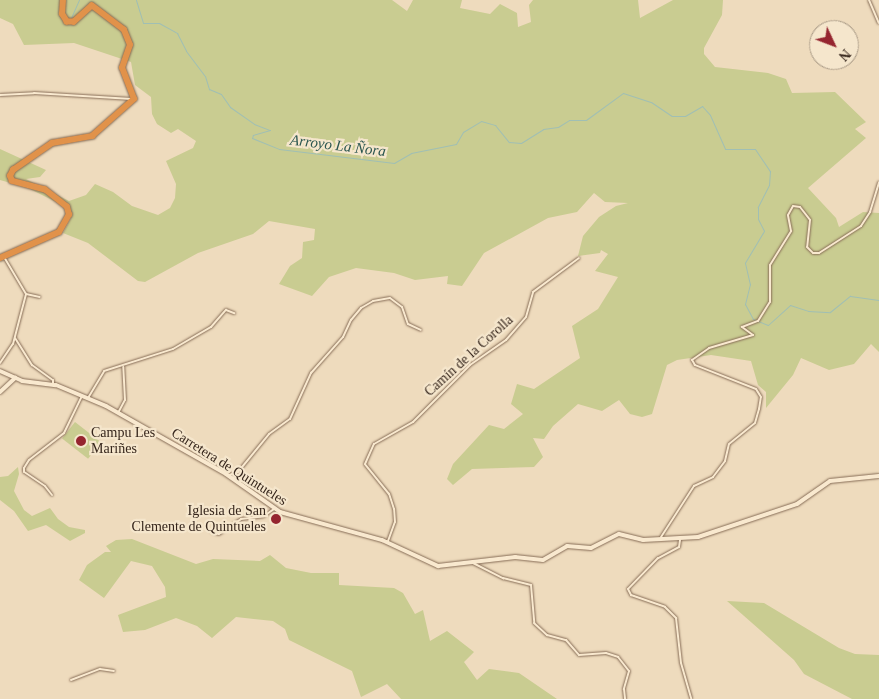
<!DOCTYPE html>
<html>
<head>
<meta charset="utf-8">
<style>
	body { margin:0 }
	#map { position:relative; width:879px; height:699px; overflow:hidden; background:#eedbbd; font-family:Georgia,serif }
	div>[style] { position:absolute }
	[style*='--x'] { left:calc(var(--x)*1px); top:calc(var(--y)*1px); width:calc(var(--w)*1px); rotate:calc(var(--a)*1deg) }
	.green>* { inset:0; background:#c9cc91; transform-origin:0 0 }
	.stream>* { height:1px; margin:-0.5px; padding:0 0.5px; transform-origin:0.5px; border-radius:0.5px; background:#a0bfb4 }
	.roads { filter:drop-shadow(0 0 1px #866c56) drop-shadow(0 0 1px #866c56) }
	.street>* { height:2px; margin:-1px; padding:0 1px; transform-origin:1px; border-radius:1px; background:#f9e9cf }
	.secondary>* { height:4px; margin:-2px; padding:0 2px; transform-origin:2px; border-radius:2px; background:#f9e9cf }
	.highway>* { height:5.5px; margin:-2.75px; padding:0 2.75px; transform-origin:2.75px; border-radius:2.75px; background:#e1924a }
	.dots>* { width:14px; height:14px; translate:-50% -50%; box-sizing:border-box; border:2px solid #f5e6cc; border-radius:50% }
	span { translate:-50% -50%; white-space:nowrap; text-align:center; line-height:1.15; -webkit-text-stroke:4.5px #f5e6cc; paint-order:stroke }
	.street-label { font-size:14px; color:#35251b }
	.poi-label { font-size:14px; color:#35251b }
	.left { translate:0 -50%; text-align:left }
	.right { translate:-100% -50%; text-align:right }
	.water-label { font-size:15px; color:#2a554f; font-style:italic }
	.north { position:absolute; left:809px; top:20px; width:50px; height:50px; box-sizing:border-box; background:#f5e6cc; border:1px solid #a89985; border-radius:50%; rotate:133deg; font-size:14px; font-weight:700; line-height:20px; text-align:center; color:#35251b }
	.north::after { content:''; display:block; margin:auto; width:18px; height:22px; background:#95252f; clip-path:polygon(50% 0,100% 100%,50% 72%,0 100%) }
</style>
</head>
<body>
<div id="map">
	<div class="green">
		<div style="clip-path:polygon(0 0,392px 0,407px 11px,413px 0,462px 0,460px 8px,490px 14px,500px 4px,517px 13px,518px 27px,531px 22px,529px 5px,533px 0,638px 0,640px 18px,673px 0,723px 0,722px 15px,704px 48px,704px 54px,715px 67px,768px 73px,786px 79px,792px 93px,835px 92px,866px 122px,855px 129px,866px 138px,808px 188px,836px 218px,839px 227px,863px 212px,879px 213px,879px 352px,871px 344px,854px 364px,829px 370px,801px 358px,793px 375px,766px 408px,766px 392px,758px 385px,751px 361px,711px 355px,677px 360px,667px 365px,652px 414px,642px 417px,630px 414px,619px 400px,602px 411px,578px 404px,553px 426px,544px 439px,533px 438px,543px 457px,534px 467px,472px 469px,453px 485px,447px 479px,453px 464px,489px 425px,504px 429px,523px 414px,511px 404px,517px 384px,534px 389px,580px 358px,572px 326px,598px 309px,618px 277px,595px 271px,608px 254px,601px 250px,600px 253px,578px 256px,583px 236px,599px 217px,616px 206px,628px 203px,605px 202px,594px 193px,577px 212px,548px 218px,484px 253px,462px 286px,447px 284px,448px 276px,415px 280px,394px 273px,356px 268px,329px 277px,312px 296px,279px 284px,290px 266px,302px 258px,303px 242px,314px 240px,315px 229px,269px 221px,253px 234px,198px 253px,145px 282px,138px 281px,88px 243px,63px 233px,71px 218px,70px 209px,28px 188px,0 180px,0 149px,46px 170px,40px 177px,26px 179px,69px 201px,86px 195px,95px 184px,113px 192px,132px 206px,158px 215px,170px 208px,175px 198px,176px 184px,166px 161px,193px 148px,196px 141px,178px 129px,171px 133px,157px 124px,152px 114px,151px 97px,135px 85px,131px 62px,74px 43px,24px 45px,13px 24px,0 18px)"></div>
		<div style="left:75px;top:422px;width:33px;height:21px;rotate:38deg"></div>
		<div style="clip-path:polygon(18px 467px,19px 474px,14px 491px,24px 510px,32px 516px,50px 508px,58px 519px,69px 527px,85px 530px,85px 533px,70px 541px,46px 525px,28px 531px,14px 511px,0 500px,0 477px,8px 476px)"></div>
		<div style="clip-path:polygon(132px 539px,196px 564px,213px 559px,260px 561px,270px 555px,286px 568px,311px 573px,339px 573px,339px 585px,394px 588px,403px 593px,415px 614px,423px 610px,430px 641px,447px 631px,474px 652px,464px 662px,477px 680px,489px 669px,519px 673px,557px 699px,401px 699px,387px 684px,361px 697px,352px 671px,289px 640px,285px 629px,273px 621px,236px 617px,212px 638px,197px 626px,176px 618px,145px 630px,123px 632px,118px 615px,166px 597px,165px 587px,152px 566px,131px 561px,104px 598px,79px 580px,87px 565px,105px 552px,111px 552px,106px 546px,116px 540px)"></div>
		<div style="clip-path:polygon(727px 601px,764px 603px,839px 648px,855px 654px,879px 655px,879px 699px,852px 699px,804px 674px,794px 660px)"></div>
	</div>
	<div class="stream">
		<div style="--x:136;--y:0;--w:24;--a:73"></div>
		<div style="--x:143;--y:23;--w:16;--a:0"></div>
		<div style="--x:159;--y:23;--w:21;--a:29"></div>
		<div style="--x:177;--y:33;--w:20;--a:63"></div>
		<div style="--x:186;--y:51;--w:31;--a:53"></div>
		<div style="--x:205;--y:76;--w:14;--a:73"></div>
		<div style="--x:209;--y:89;--w:13;--a:23"></div>
		<div style="--x:221;--y:94;--w:16;--a:55"></div>
		<div style="--x:230;--y:107;--w:29;--a:35"></div>
		<div style="--x:254;--y:124;--w:17;--a:21"></div>
		<div style="--x:270;--y:130;--w:18;--a:164"></div>
		<div style="--x:253;--y:135;--w:3;--a:108"></div>
		<div style="--x:252;--y:138;--w:29;--a:22"></div>
		<div style="--x:279;--y:149;--w:116;--a:6.9"></div>
		<div style="--x:394;--y:163;--w:20;--a:-30"></div>
		<div style="--x:411;--y:153;--w:46;--a:-11.3"></div>
		<div style="--x:456;--y:144;--w:14;--a:-60"></div>
		<div style="--x:463;--y:132;--w:21;--a:-31"></div>
		<div style="--x:481;--y:121;--w:15;--a:16"></div>
		<div style="--x:495;--y:125;--w:22;--a:51"></div>
		<div style="--x:509;--y:142;--w:12;--a:5"></div>
		<div style="--x:521;--y:143;--w:26;--a:-32"></div>
		<div style="--x:543;--y:129;--w:15;--a:-8"></div>
		<div style="--x:558;--y:127;--w:13;--a:-32"></div>
		<div style="--x:569;--y:120;--w:17;--a:0"></div>
		<div style="--x:586;--y:120;--w:46;--a:-36.1"></div>
		<div style="--x:623;--y:93;--w:29;--a:18"></div>
		<div style="--x:651;--y:102;--w:25;--a:34"></div>
		<div style="--x:672;--y:116;--w:13;--a:0"></div>
		<div style="--x:685;--y:116;--w:20;--a:-30"></div>
		<div style="--x:702;--y:106;--w:12;--a:48"></div>
		<div style="--x:710;--y:115;--w:37;--a:66"></div>
		<div style="--x:725;--y:149;--w:30;--a:0"></div>
		<div style="--x:755;--y:149;--w:27;--a:56"></div>
		<div style="--x:770;--y:171;--w:14;--a:94"></div>
		<div style="--x:769;--y:185;--w:25;--a:117"></div>
		<div style="--x:758;--y:207;--w:12;--a:90"></div>
		<div style="--x:758;--y:219;--w:13;--a:63"></div>
		<div style="--x:764;--y:231;--w:37;--a:121"></div>
		<div style="--x:745;--y:263;--w:22;--a:77"></div>
		<div style="--x:750;--y:284;--w:21;--a:104"></div>
		<div style="--x:745;--y:304;--w:17;--a:62"></div>
		<div style="--x:753;--y:319;--w:16;--a:22"></div>
		<div style="--x:768;--y:325;--w:30;--a:-42"></div>
		<div style="--x:790;--y:305;--w:19;--a:18"></div>
		<div style="--x:808;--y:311;--w:22;--a:3"></div>
		<div style="--x:830;--y:312;--w:26;--a:-39"></div>
		<div style="--x:850;--y:296;--w:29;--a:8"></div>
		<div style="--x:70;--y:20;--w:22;--a:-66"></div>
	</div>
	<div class="roads">
		<div class="street">
			<div style="--x:869;--y:0;--w:25;--a:67"></div>
			<div style="--x:0;--y:95;--w:34;--a:-3"></div>
			<div style="--x:34;--y:93;--w:98;--a:3.5"></div>
			<div style="--x:26;--y:294;--w:14;--a:12"></div>
			<div style="--x:15;--y:338;--w:32;--a:58"></div>
			<div style="--x:32;--y:365;--w:26;--a:36"></div>
			<div style="--x:53;--y:380;--w:4;--a:90"></div>
			<div style="--x:0;--y:363;--w:23;--a:-56"></div>
			<div style="--x:13;--y:344;--w:52;--a:-75.4"></div>
			<div style="--x:26;--y:294;--w:43;--a:-120.7"></div>
			<div style="--x:88;--y:398;--w:31;--a:-59"></div>
			<div style="--x:104;--y:371;--w:72;--a:-17.7"></div>
			<div style="--x:173;--y:349;--w:44;--a:-30.1"></div>
			<div style="--x:211;--y:327;--w:23;--a:-49"></div>
			<div style="--x:226;--y:310;--w:9;--a:21"></div>
			<div style="--x:118;--y:413;--w:15;--a:-62"></div>
			<div style="--x:125;--y:400;--w:33;--a:-93"></div>
			<div style="--x:229;--y:475;--w:9;--a:-18"></div>
			<div style="--x:238;--y:472;--w:49;--a:-50.8"></div>
			<div style="--x:269;--y:434;--w:26;--a:-36"></div>
			<div style="--x:290;--y:419;--w:51;--a:-65.5"></div>
			<div style="--x:311;--y:373;--w:48;--a:-48.4"></div>
			<div style="--x:343;--y:337;--w:19;--a:-65"></div>
			<div style="--x:351;--y:320;--w:16;--a:-50"></div>
			<div style="--x:361;--y:308;--w:14;--a:-30"></div>
			<div style="--x:373;--y:301;--w:17;--a:-10"></div>
			<div style="--x:390;--y:298;--w:15;--a:37"></div>
			<div style="--x:402;--y:307;--w:18;--a:71"></div>
			<div style="--x:408;--y:324;--w:14;--a:25"></div>
			<div style="--x:52;--y:495;--w:11;--a:-128"></div>
			<div style="--x:45;--y:486;--w:25;--a:-146"></div>
			<div style="--x:24;--y:472;--w:4;--a:-90"></div>
			<div style="--x:24;--y:468;--w:9;--a:-58"></div>
			<div style="--x:29;--y:460;--w:44;--a:-37.6"></div>
			<div style="--x:64;--y:433;--w:41;--a:-64.1"></div>
			<div style="--x:212;--y:532;--w:7;--a:16"></div>
			<div style="--x:219;--y:534;--w:27;--a:-34"></div>
			<div style="--x:241;--y:519;--w:23;--a:-7"></div>
			<div style="--x:264;--y:516;--w:12;--a:-35"></div>
			<div style="--x:661;--y:537;--w:61;--a:-57.1"></div>
			<div style="--x:694;--y:486;--w:21;--a:-25"></div>
			<div style="--x:713;--y:477;--w:20;--a:-53"></div>
			<div style="--x:725;--y:461;--w:17;--a:-77"></div>
			<div style="--x:729;--y:444;--w:33;--a:-39"></div>
			<div style="--x:755;--y:423;--w:15;--a:-74"></div>
			<div style="--x:759;--y:409;--w:12;--a:-81"></div>
			<div style="--x:761;--y:397;--w:9;--a:-122"></div>
			<div style="--x:756;--y:389;--w:66;--a:-158.5"></div>
			<div style="--x:695;--y:365;--w:6;--a:-121"></div>
			<div style="--x:692;--y:360;--w:21;--a:-35"></div>
			<div style="--x:709;--y:348;--w:46;--a:-16.5"></div>
			<div style="--x:753;--y:335;--w:14;--a:-144"></div>
			<div style="--x:742;--y:327;--w:17;--a:-21"></div>
			<div style="--x:758;--y:321;--w:22;--a:-58"></div>
			<div style="--x:770;--y:302;--w:37;--a:-90"></div>
			<div style="--x:770;--y:265;--w:40;--a:-58"></div>
			<div style="--x:791;--y:231;--w:16;--a:-101"></div>
			<div style="--x:788;--y:215;--w:10;--a:-61"></div>
			<div style="--x:793;--y:206;--w:7;--a:8"></div>
			<div style="--x:800;--y:207;--w:16;--a:52"></div>
			<div style="--x:810;--y:220;--w:27;--a:96"></div>
			<div style="--x:807;--y:247;--w:8;--a:45"></div>
			<div style="--x:813;--y:253;--w:6;--a:0"></div>
			<div style="--x:819;--y:253;--w:50;--a:-32.7"></div>
			<div style="--x:861;--y:226;--w:17;--a:-57"></div>
			<div style="--x:870;--y:212;--w:31;--a:-73"></div>
			<div style="--x:680;--y:540;--w:7;--a:98"></div>
			<div style="--x:679;--y:547;--w:24;--a:152"></div>
			<div style="--x:658;--y:558;--w:43;--a:134.1"></div>
			<div style="--x:628;--y:589;--w:7;--a:63"></div>
			<div style="--x:631;--y:595;--w:36;--a:19"></div>
			<div style="--x:665;--y:607;--w:16;--a:45"></div>
			<div style="--x:676;--y:618;--w:45;--a:83.7"></div>
			<div style="--x:681;--y:663;--w:37;--a:74"></div>
			<div style="--x:388;--y:541;--w:20;--a:-70"></div>
			<div style="--x:395;--y:522;--w:13;--a:-94"></div>
			<div style="--x:394;--y:509;--w:16;--a:-108"></div>
			<div style="--x:389;--y:494;--w:38;--a:-129"></div>
			<div style="--x:365;--y:464;--w:22;--a:-66"></div>
			<div style="--x:374;--y:444;--w:45;--a:-29.4"></div>
			<div style="--x:413;--y:422;--w:81;--a:-45"></div>
			<div style="--x:470;--y:365;--w:44;--a:-34.8"></div>
			<div style="--x:506;--y:340;--w:30;--a:-49"></div>
			<div style="--x:526;--y:317;--w:26;--a:-74"></div>
			<div style="--x:533;--y:292;--w:57;--a:-36.5"></div>
			<div style="--x:473;--y:563;--w:34;--a:27"></div>
			<div style="--x:503;--y:578;--w:29;--a:14"></div>
			<div style="--x:531;--y:585;--w:38;--a:85"></div>
			<div style="--x:534;--y:623;--w:18;--a:43"></div>
			<div style="--x:547;--y:635;--w:20;--a:15"></div>
			<div style="--x:566;--y:640;--w:20;--a:49"></div>
			<div style="--x:579;--y:655;--w:27;--a:-4"></div>
			<div style="--x:606;--y:653;--w:13;--a:18"></div>
			<div style="--x:618;--y:657;--w:18;--a:52"></div>
			<div style="--x:629;--y:671;--w:19;--a:106"></div>
			<div style="--x:624;--y:689;--w:10;--a:84"></div>
			<div style="--x:71;--y:680;--w:31;--a:-21"></div>
			<div style="--x:100;--y:669;--w:14;--a:8"></div>
		</div>
		<div class="secondary">
			<div style="--x:0;--y:371;--w:24;--a:24"></div>
			<div style="--x:22;--y:381;--w:34;--a:7"></div>
			<div style="--x:56;--y:385;--w:54;--a:22.8"></div>
			<div style="--x:106;--y:406;--w:138;--a:29.5"></div>
			<div style="--x:226;--y:474;--w:66;--a:35.1"></div>
			<div style="--x:280;--y:512;--w:106;--a:15.4"></div>
			<div style="--x:382;--y:540;--w:62;--a:24.9"></div>
			<div style="--x:438;--y:566;--w:78;--a:-6.7"></div>
			<div style="--x:515;--y:557;--w:28;--a:6"></div>
			<div style="--x:543;--y:560;--w:28;--a:-30"></div>
			<div style="--x:567;--y:546;--w:24;--a:5"></div>
			<div style="--x:591;--y:548;--w:31;--a:-27"></div>
			<div style="--x:619;--y:534;--w:25;--a:14"></div>
			<div style="--x:643;--y:540;--w:55;--a:-3.1"></div>
			<div style="--x:698;--y:537;--w:104;--a:-18.4"></div>
			<div style="--x:797;--y:504;--w:40;--a:-34.9"></div>
			<div style="--x:830;--y:481;--w:49;--a:-5.8"></div>
			<div style="--x:0;--y:392;--w:21;--a:-43"></div>
		</div>
		<div class="highway">
			<div style="--x:0;--y:258;--w:64;--a:-23.8"></div>
			<div style="--x:59;--y:232;--w:20;--a:-60"></div>
			<div style="--x:69;--y:215;--w:8;--a:-104"></div>
			<div style="--x:67;--y:207;--w:28;--a:-142"></div>
			<div style="--x:45;--y:190;--w:34;--a:-165"></div>
			<div style="--x:12;--y:181;--w:5;--a:-112"></div>
			<div style="--x:10;--y:176;--w:7;--a:-63"></div>
			<div style="--x:13;--y:170;--w:47;--a:-34.7"></div>
			<div style="--x:52;--y:143;--w:41;--a:-9.9"></div>
			<div style="--x:92;--y:136;--w:56;--a:-41.4"></div>
			<div style="--x:134;--y:99;--w:33;--a:-111"></div>
			<div style="--x:122;--y:68;--w:24;--a:-71"></div>
			<div style="--x:130;--y:45;--w:16;--a:-112"></div>
			<div style="--x:124;--y:30;--w:40;--a:-143"></div>
			<div style="--x:92;--y:6;--w:24;--a:138"></div>
			<div style="--x:74;--y:22;--w:7;--a:180"></div>
			<div style="--x:67;--y:22;--w:9;--a:-122"></div>
			<div style="--x:62;--y:14;--w:14;--a:-86"></div>
		</div>
	</div>
	<div class="dots">
		<div style="left:81px;top:441px;background:#95252f"></div>
		<div style="left:276px;top:519px;background:#95252f"></div>
	</div>
	<div class="street-label">
		<span style="left:469px;top:356px;rotate:-42deg">Camín de la Corolla</span>
		<span style="left:229px;top:467px;rotate:32deg">Carretera de Quintueles</span>
	</div>
	<div class="poi-label">
		<span class="left" style="left:91px;top:441px">Campu Les<br>Mariñes</span>
		<span class="right" style="left:266px;top:519px">Iglesia de San<br>Clemente de Quintueles</span>
	</div>
	<div class="water-label">
		<span style="left:338px;top:146px;rotate:7deg">Arroyo La Ñora</span>
	</div>
	<div class="north">N</div>
</div>
</body>
</html>
